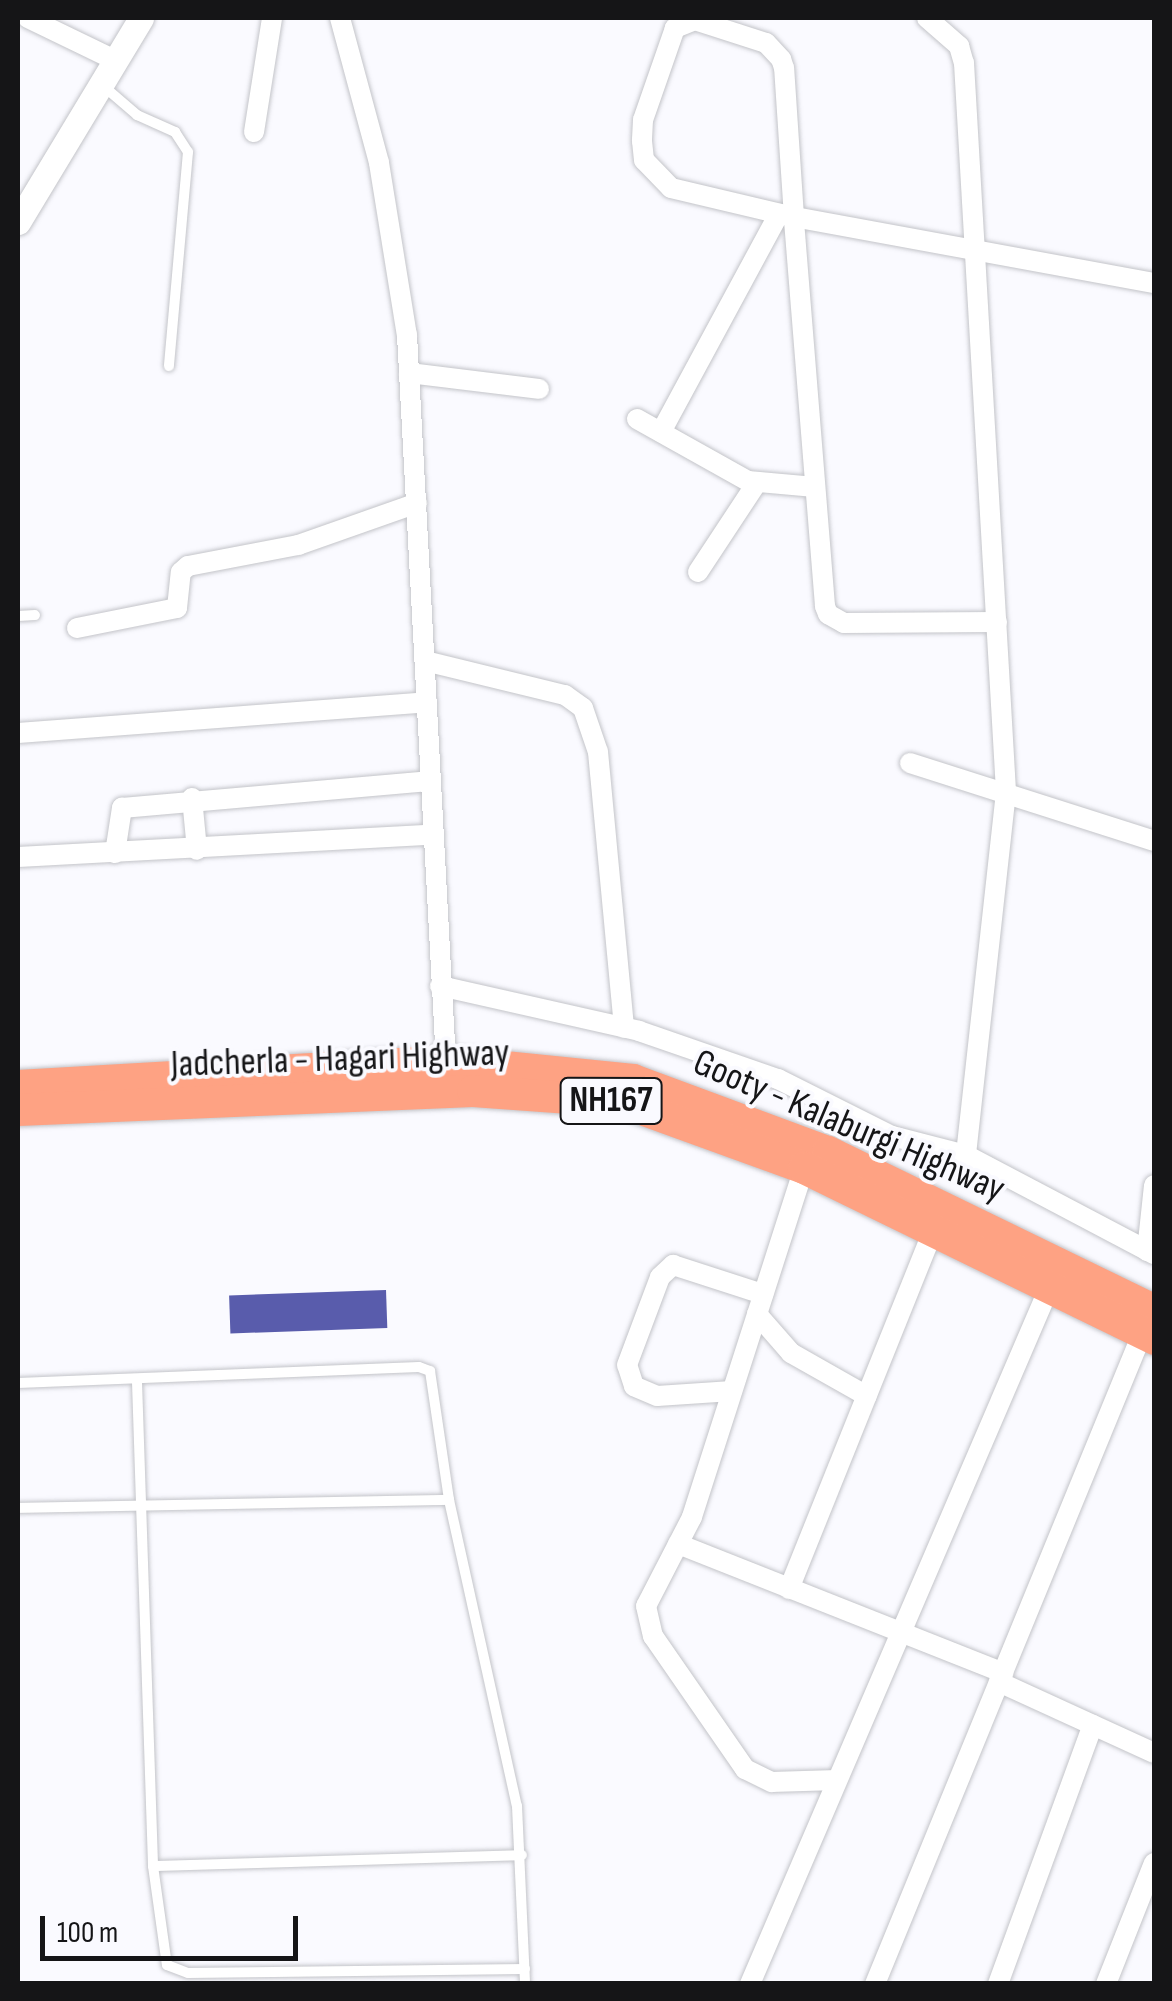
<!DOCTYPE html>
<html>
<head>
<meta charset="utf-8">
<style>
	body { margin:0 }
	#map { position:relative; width:1172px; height:2001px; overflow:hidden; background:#fafaff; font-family:"Sofia Sans Condensed",sans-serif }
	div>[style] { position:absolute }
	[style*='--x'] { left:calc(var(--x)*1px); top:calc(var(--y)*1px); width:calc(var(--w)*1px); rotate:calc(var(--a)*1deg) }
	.building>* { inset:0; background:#595cac; transform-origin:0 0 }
	.roads { filter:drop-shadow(0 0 2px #c3c4c9) drop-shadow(0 0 2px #c3c4c9) }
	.service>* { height:10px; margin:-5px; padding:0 5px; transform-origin:5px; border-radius:5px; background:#fff }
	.minor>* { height:20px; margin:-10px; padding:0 10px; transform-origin:10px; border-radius:10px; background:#fff }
	.tertiary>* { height:25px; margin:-12.5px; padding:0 12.5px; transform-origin:12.5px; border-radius:12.5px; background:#fff }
	.trunk>* { height:32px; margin:-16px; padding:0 16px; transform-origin:16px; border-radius:16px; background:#fea283 }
	span { translate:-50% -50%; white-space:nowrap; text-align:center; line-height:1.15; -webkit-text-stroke:8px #fafaff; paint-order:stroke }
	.shield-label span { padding:2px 8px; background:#fafaff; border:2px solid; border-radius:8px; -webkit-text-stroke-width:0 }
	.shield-label { font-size:35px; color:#151517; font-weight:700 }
	.street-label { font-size:38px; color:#151517 }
	.frame { position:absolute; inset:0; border:20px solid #151517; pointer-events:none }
	.scale { position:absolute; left:40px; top:1916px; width:258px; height:45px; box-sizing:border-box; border:5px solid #151517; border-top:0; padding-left:12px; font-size:30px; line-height:35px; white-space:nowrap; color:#151517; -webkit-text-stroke:8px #fafaff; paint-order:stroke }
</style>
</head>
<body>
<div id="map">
	<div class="building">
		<div style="left:386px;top:1290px;width:38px;height:157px;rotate:88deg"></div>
	</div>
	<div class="roads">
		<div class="service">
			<div style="--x:101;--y:84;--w:48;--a:40.7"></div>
			<div style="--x:137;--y:115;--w:42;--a:24.1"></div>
			<div style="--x:175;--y:132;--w:24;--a:57"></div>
			<div style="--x:188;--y:152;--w:215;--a:95.1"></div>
			<div style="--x:18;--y:616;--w:17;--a:-3"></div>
			<div style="--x:137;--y:1382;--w:484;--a:88.1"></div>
			<div style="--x:153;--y:1866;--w:100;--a:82"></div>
			<div style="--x:167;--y:1965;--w:22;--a:21"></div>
			<div style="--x:188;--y:1973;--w:337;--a:-0.7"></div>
			<div style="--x:18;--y:1383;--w:401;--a:-2.3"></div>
			<div style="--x:419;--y:1367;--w:12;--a:20"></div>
			<div style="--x:430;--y:1371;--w:130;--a:81.6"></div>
			<div style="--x:449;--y:1500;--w:313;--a:77.5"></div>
			<div style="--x:517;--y:1806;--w:178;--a:87.4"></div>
			<div style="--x:18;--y:1508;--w:431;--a:-1.1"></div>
			<div style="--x:153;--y:1866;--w:369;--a:-1.7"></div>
		</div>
		<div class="minor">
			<div style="--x:28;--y:18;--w:97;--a:25.8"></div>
			<div style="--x:340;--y:18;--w:150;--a:74.9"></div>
			<div style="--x:379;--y:163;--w:174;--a:80.8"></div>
			<div style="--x:407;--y:335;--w:727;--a:86.93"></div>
			<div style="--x:927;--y:18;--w:43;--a:41.2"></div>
			<div style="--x:959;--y:46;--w:18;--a:74"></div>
			<div style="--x:964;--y:63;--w:730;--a:86.7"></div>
			<div style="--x:1006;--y:792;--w:365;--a:96.3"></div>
			<div style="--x:254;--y:132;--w:115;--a:-81"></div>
			<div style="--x:409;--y:373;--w:131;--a:7"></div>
			<div style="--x:637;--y:419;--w:127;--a:29.2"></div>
			<div style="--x:748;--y:481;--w:67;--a:5.1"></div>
			<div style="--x:661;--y:432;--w:248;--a:-61.6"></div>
			<div style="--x:698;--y:572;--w:105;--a:-56.6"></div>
			<div style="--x:997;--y:622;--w:153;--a:179.6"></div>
			<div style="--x:844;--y:623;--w:18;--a:-151"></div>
			<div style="--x:828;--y:614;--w:9;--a:-111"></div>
			<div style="--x:825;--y:606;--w:390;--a:-94.6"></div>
			<div style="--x:794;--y:217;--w:149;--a:-93.8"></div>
			<div style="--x:784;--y:68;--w:9;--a:-108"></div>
			<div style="--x:781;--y:59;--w:22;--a:-133"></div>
			<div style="--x:766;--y:43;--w:75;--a:-162.1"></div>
			<div style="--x:695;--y:20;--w:22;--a:158"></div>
			<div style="--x:675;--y:28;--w:97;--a:109.2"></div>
			<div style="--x:643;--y:120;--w:21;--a:93"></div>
			<div style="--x:642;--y:141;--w:19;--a:84"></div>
			<div style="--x:644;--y:160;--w:39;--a:46"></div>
			<div style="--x:671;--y:188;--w:126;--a:13.3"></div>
			<div style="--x:794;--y:217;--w:366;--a:10.4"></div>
			<div style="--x:77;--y:628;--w:102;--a:-11.3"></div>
			<div style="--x:177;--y:608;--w:36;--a:-84"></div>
			<div style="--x:181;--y:572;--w:9;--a:-41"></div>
			<div style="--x:188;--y:566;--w:112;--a:-10.8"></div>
			<div style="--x:298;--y:545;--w:126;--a:-19.4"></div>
			<div style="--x:425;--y:661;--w:144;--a:13.7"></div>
			<div style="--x:565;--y:695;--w:22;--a:36"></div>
			<div style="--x:583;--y:708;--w:46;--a:71.2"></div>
			<div style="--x:598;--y:752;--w:277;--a:84.6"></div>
			<div style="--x:18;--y:733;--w:410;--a:-4.3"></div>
			<div style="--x:910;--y:763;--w:256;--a:17.7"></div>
			<div style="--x:192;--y:798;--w:52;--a:84.5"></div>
			<div style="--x:115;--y:853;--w:46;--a:-81.2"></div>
			<div style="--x:122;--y:808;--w:308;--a:-5"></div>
			<div style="--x:18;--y:857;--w:412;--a:-3.1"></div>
			<div style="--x:440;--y:986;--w:204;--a:12.7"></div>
			<div style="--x:639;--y:1031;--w:147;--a:19.1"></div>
			<div style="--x:778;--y:1079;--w:127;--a:26.6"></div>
			<div style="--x:892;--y:1136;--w:76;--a:14.4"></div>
			<div style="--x:966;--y:1155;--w:212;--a:27.8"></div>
			<div style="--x:804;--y:1168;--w:367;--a:107.8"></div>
			<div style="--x:692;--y:1517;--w:100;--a:117.3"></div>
			<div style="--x:646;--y:1606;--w:31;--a:77"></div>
			<div style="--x:653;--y:1636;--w:162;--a:55.3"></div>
			<div style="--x:745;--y:1769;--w:30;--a:26"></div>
			<div style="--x:772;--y:1782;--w:64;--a:-1.8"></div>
			<div style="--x:1147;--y:1251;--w:66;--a:-83.9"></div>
			<div style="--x:757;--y:1314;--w:52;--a:48.9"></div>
			<div style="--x:791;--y:1353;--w:87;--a:29.5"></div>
			<div style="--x:732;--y:1391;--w:75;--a:176.2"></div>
			<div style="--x:657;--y:1396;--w:25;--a:-157"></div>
			<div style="--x:634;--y:1386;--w:22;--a:-108"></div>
			<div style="--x:627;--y:1365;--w:94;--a:-69.4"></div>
			<div style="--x:660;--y:1277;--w:18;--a:-43"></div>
			<div style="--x:673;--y:1265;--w:95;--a:17.9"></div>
			<div style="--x:678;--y:1544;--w:350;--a:21.6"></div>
			<div style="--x:789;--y:1589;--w:387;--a:-68.1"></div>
			<div style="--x:999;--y:1682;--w:170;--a:24.6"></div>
			<div style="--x:750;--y:1984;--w:758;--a:-66.75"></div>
			<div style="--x:875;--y:1984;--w:703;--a:-67.67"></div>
			<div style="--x:998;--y:1984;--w:276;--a:-69.9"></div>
			<div style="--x:1106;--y:1984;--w:130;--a:-68.4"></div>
		</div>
		<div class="tertiary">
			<div style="--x:18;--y:222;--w:238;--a:-58.9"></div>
		</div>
		<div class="trunk">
			<div style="--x:18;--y:1086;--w:429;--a:-3.3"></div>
			<div style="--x:446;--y:1061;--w:188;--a:5.8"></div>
			<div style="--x:633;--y:1080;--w:208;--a:20.3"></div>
			<div style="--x:828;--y:1152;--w:362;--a:25.9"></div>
			<div style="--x:18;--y:1110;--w:455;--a:-2.4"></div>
			<div style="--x:473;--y:1091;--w:149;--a:4.2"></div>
			<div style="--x:622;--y:1102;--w:194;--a:19.9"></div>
			<div style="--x:804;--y:1168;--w:390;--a:26"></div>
		</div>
	</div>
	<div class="shield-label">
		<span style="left:611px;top:1101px">NH167</span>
	</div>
	<div class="street-label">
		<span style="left:340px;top:1059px;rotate:-2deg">Jadcherla - Hagari Highway</span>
		<span style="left:849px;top:1126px;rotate:23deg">Gooty - Kalaburgi Highway</span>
	</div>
	<div class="frame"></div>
	<div class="scale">100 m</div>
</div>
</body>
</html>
